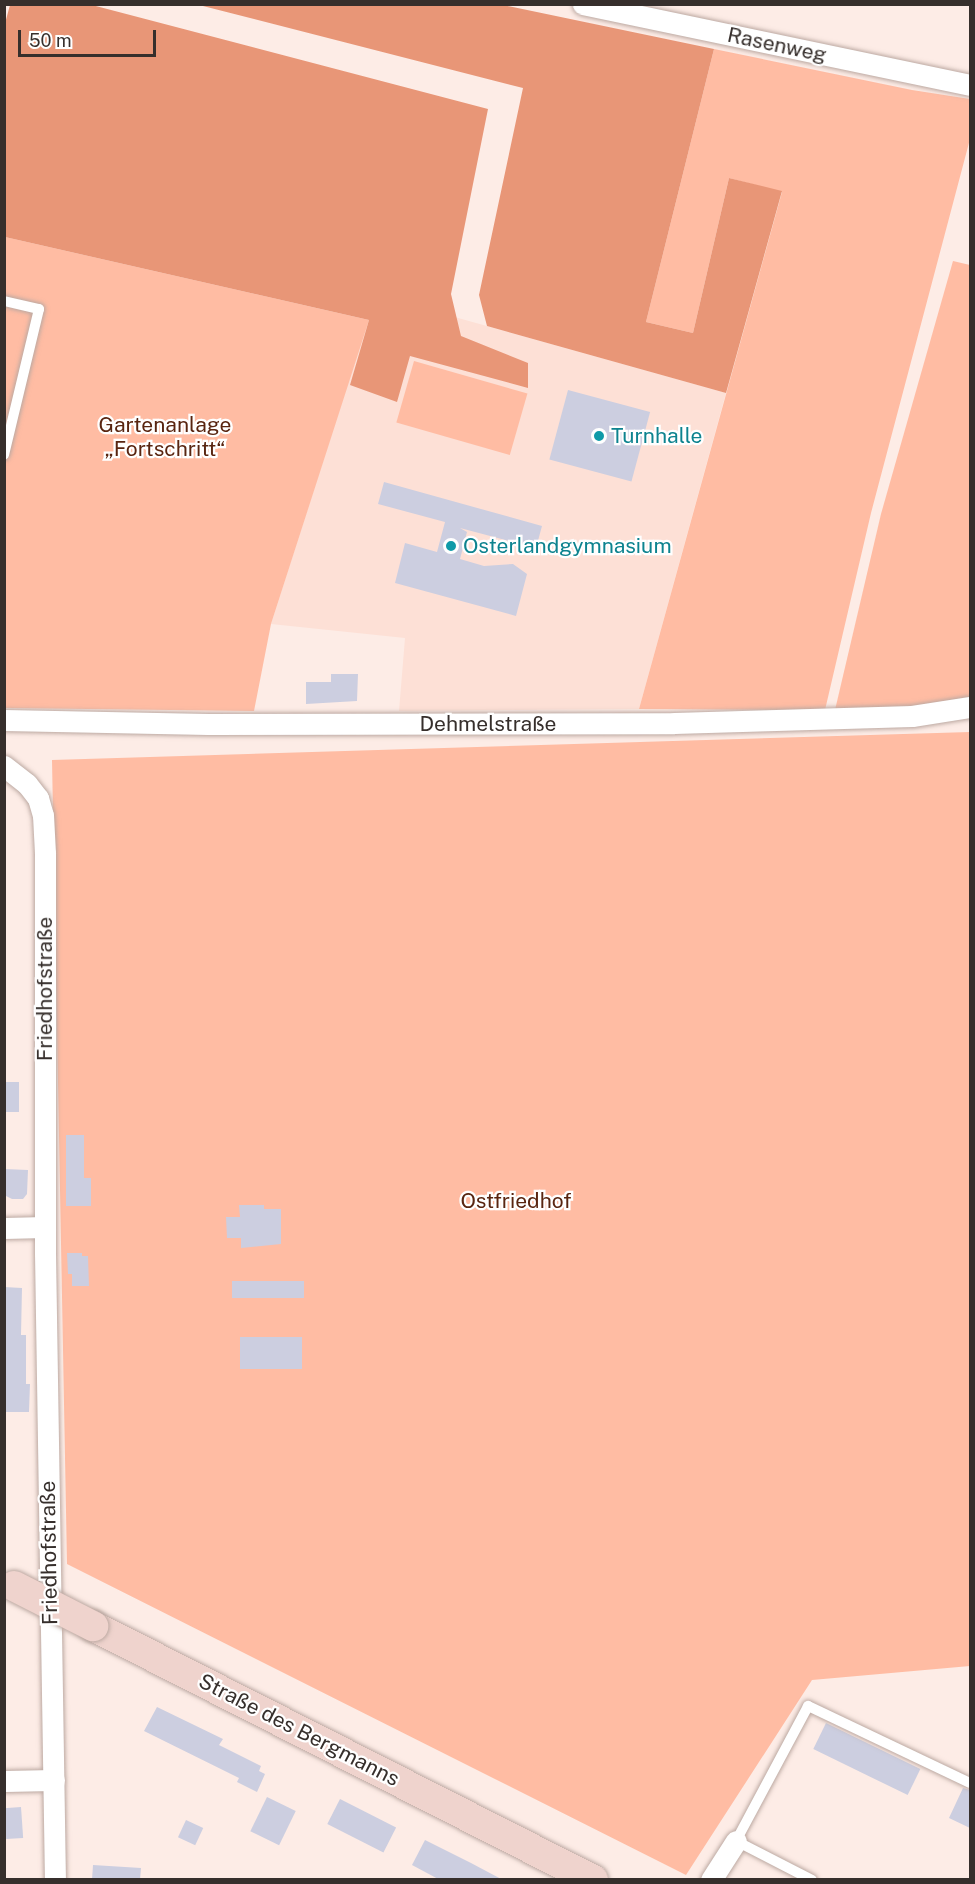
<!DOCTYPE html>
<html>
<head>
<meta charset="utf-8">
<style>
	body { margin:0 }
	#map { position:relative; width:975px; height:1884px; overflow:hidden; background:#fdece6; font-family:"Public Sans",sans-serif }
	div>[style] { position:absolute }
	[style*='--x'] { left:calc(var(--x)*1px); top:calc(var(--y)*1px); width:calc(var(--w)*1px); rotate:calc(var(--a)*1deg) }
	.built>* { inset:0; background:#fde0d6 }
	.green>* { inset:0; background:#ffbca3; transform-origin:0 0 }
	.forest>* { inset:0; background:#e89677 }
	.building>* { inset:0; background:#cccee0; transform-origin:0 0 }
	.roads { filter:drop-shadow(0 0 2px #bca9a2) drop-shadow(0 0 2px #bca9a2) }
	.lane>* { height:10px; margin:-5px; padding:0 5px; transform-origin:5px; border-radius:5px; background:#fff }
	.street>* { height:21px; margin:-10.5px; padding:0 10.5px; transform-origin:10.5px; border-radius:10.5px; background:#fff }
	.secondary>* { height:30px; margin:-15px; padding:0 15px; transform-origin:15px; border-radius:15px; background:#efd3cd }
	.bridges { filter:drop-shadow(0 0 2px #bca9a2) drop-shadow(0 0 2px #bca9a2) }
	.secondary-bridge>* { height:30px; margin:-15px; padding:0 15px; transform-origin:15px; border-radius:15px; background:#efd3cd }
	.dots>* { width:16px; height:16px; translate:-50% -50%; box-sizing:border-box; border:3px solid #fff; border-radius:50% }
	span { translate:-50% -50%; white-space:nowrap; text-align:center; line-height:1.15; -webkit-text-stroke:4.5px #fff; paint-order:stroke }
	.street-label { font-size:21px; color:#362f2c }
	.park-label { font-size:21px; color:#592510 }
	.culture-label { font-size:21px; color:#0d838f }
	.left { translate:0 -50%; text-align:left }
	.frame { position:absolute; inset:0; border:6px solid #362f2c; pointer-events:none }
	.scale { position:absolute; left:18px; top:30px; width:138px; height:27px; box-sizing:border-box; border:3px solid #362f2c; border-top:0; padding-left:8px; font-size:18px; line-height:21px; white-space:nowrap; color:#362f2c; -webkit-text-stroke:4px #fff; paint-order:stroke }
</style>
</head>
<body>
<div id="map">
	<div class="built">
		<div style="clip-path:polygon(376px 295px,726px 393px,639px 709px,399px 711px,405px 638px,271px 624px)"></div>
	</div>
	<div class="green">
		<div style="clip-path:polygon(714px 49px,912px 90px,970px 99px,970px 139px,871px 513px,825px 710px,639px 709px,782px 192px,729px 178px,693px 333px,646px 322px)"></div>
		<div style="clip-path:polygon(5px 237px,369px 320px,271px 624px,254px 711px,5px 708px)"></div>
		<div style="clip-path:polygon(953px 261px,970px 265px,970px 700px,906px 709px,835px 710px,881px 514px)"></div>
		<div style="left:414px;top:361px;width:118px;height:64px;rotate:16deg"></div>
		<div style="clip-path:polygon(970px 732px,970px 1666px,812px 1680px,686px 1875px,67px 1564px,52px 760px)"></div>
	</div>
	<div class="forest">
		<div style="clip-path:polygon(10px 5px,92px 5px,488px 109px,451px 294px,461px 336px,528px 363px,528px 388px,410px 356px,397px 402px,350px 385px,369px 320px,5px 237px,4px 27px)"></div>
		<div style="clip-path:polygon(199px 5px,503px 5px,714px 49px,646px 322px,693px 333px,729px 178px,782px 191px,726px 393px,487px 326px,479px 295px,523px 88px)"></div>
	</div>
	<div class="building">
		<div style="left:568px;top:390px;width:85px;height:72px;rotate:15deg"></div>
		<div style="clip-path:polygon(384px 482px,542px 526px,536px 548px,460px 528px,467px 532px,460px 559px,484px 566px,513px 564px,527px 574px,516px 616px,395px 583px,405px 543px,437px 552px,445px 522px,378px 504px)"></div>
		<div style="clip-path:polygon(331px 674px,358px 674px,357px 701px,306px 704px,306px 682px,331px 682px)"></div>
		<div style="left:4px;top:1082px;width:15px;height:30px"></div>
		<div style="clip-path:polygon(66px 1135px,84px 1135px,84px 1178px,91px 1178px,91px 1206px,66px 1206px)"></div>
		<div style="clip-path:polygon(4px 1169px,28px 1170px,27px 1194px,23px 1199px,12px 1199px,4px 1195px)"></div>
		<div style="clip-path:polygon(239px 1205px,264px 1205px,264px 1209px,281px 1209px,281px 1244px,241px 1248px,241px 1238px,227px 1238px,226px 1217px,240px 1217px)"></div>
		<div style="clip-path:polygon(67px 1253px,82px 1253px,82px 1256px,88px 1256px,89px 1286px,72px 1286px,72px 1274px,68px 1274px)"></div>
		<div style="left:304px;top:1281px;width:17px;height:72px;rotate:90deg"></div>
		<div style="clip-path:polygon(4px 1287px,22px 1288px,21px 1335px,26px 1335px,26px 1384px,30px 1384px,29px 1412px,4px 1412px)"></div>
		<div style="left:240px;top:1337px;width:62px;height:32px"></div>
		<div style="clip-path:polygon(157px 1707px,223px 1739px,219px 1745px,261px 1766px,259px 1771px,265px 1774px,257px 1792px,237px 1782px,239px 1778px,144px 1731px)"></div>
		<div style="left:826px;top:1723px;width:105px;height:29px;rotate:26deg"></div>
		<div style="clip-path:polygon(963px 1788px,970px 1790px,970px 1828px,949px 1818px)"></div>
		<div style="left:267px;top:1797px;width:32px;height:38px;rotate:26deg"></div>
		<div style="left:340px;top:1799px;width:63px;height:28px;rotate:27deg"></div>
		<div style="left:21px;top:1807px;width:31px;height:17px;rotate:86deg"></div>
		<div style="left:186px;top:1820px;width:19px;height:19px;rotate:25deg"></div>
		<div style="clip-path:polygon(425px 1840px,471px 1863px,503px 1880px,440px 1880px,412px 1865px)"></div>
		<div style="clip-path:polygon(93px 1865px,141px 1868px,140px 1880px,92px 1880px)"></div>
	</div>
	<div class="roads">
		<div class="lane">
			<div style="--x:4;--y:301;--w:36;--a:13"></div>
			<div style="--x:39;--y:309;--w:150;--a:103.5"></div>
			<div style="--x:812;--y:1880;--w:85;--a:-152.8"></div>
			<div style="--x:736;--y:1841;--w:153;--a:-61.9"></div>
			<div style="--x:808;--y:1706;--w:179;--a:25.4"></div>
		</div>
		<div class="street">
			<div style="--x:583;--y:4;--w:395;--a:11.8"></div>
			<div style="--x:4;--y:720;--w:204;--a:1.1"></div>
			<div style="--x:208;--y:724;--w:466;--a:-0.1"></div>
			<div style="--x:674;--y:723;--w:238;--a:-1.7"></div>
			<div style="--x:912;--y:716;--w:59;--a:-8.8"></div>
			<div style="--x:4;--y:766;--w:29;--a:38"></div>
			<div style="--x:27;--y:784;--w:18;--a:52"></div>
			<div style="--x:38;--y:798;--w:18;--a:74"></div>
			<div style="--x:43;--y:815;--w:38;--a:87"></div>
			<div style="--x:45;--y:853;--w:400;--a:90"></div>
			<div style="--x:45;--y:1253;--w:627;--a:89.09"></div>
			<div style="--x:4;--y:1228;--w:41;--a:-1.4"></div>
			<div style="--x:4;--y:1781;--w:50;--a:-1.1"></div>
			<div style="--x:711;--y:1880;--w:46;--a:-57.3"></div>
		</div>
		<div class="secondary">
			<div style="--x:93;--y:1626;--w:561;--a:26.93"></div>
		</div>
	</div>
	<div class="bridges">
		<div class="secondary-bridge">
			<div style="--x:14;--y:1586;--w:89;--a:26.9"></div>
		</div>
	</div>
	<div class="dots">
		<div style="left:599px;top:436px;background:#0f9aa8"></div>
		<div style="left:451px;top:546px;background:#0f9aa8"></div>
	</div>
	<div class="street-label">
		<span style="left:777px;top:45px;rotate:12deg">Rasenweg</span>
		<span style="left:488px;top:724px">Dehmelstraße</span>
		<span style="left:45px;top:989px;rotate:-90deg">Friedhofstraße</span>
		<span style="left:49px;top:1553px;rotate:-91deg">Friedhofstraße</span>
		<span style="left:299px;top:1730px;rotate:27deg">Straße des Bergmanns</span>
	</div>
	<div class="park-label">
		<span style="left:165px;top:437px">Gartenanlage<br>„Fortschritt“</span>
		<span style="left:516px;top:1201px">Ostfriedhof</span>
	</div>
	<div class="culture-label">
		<span class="left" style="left:611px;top:436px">Turnhalle</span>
		<span class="left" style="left:463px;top:546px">Osterlandgymnasium</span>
	</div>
	<div class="frame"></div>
	<div class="scale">50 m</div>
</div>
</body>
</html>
